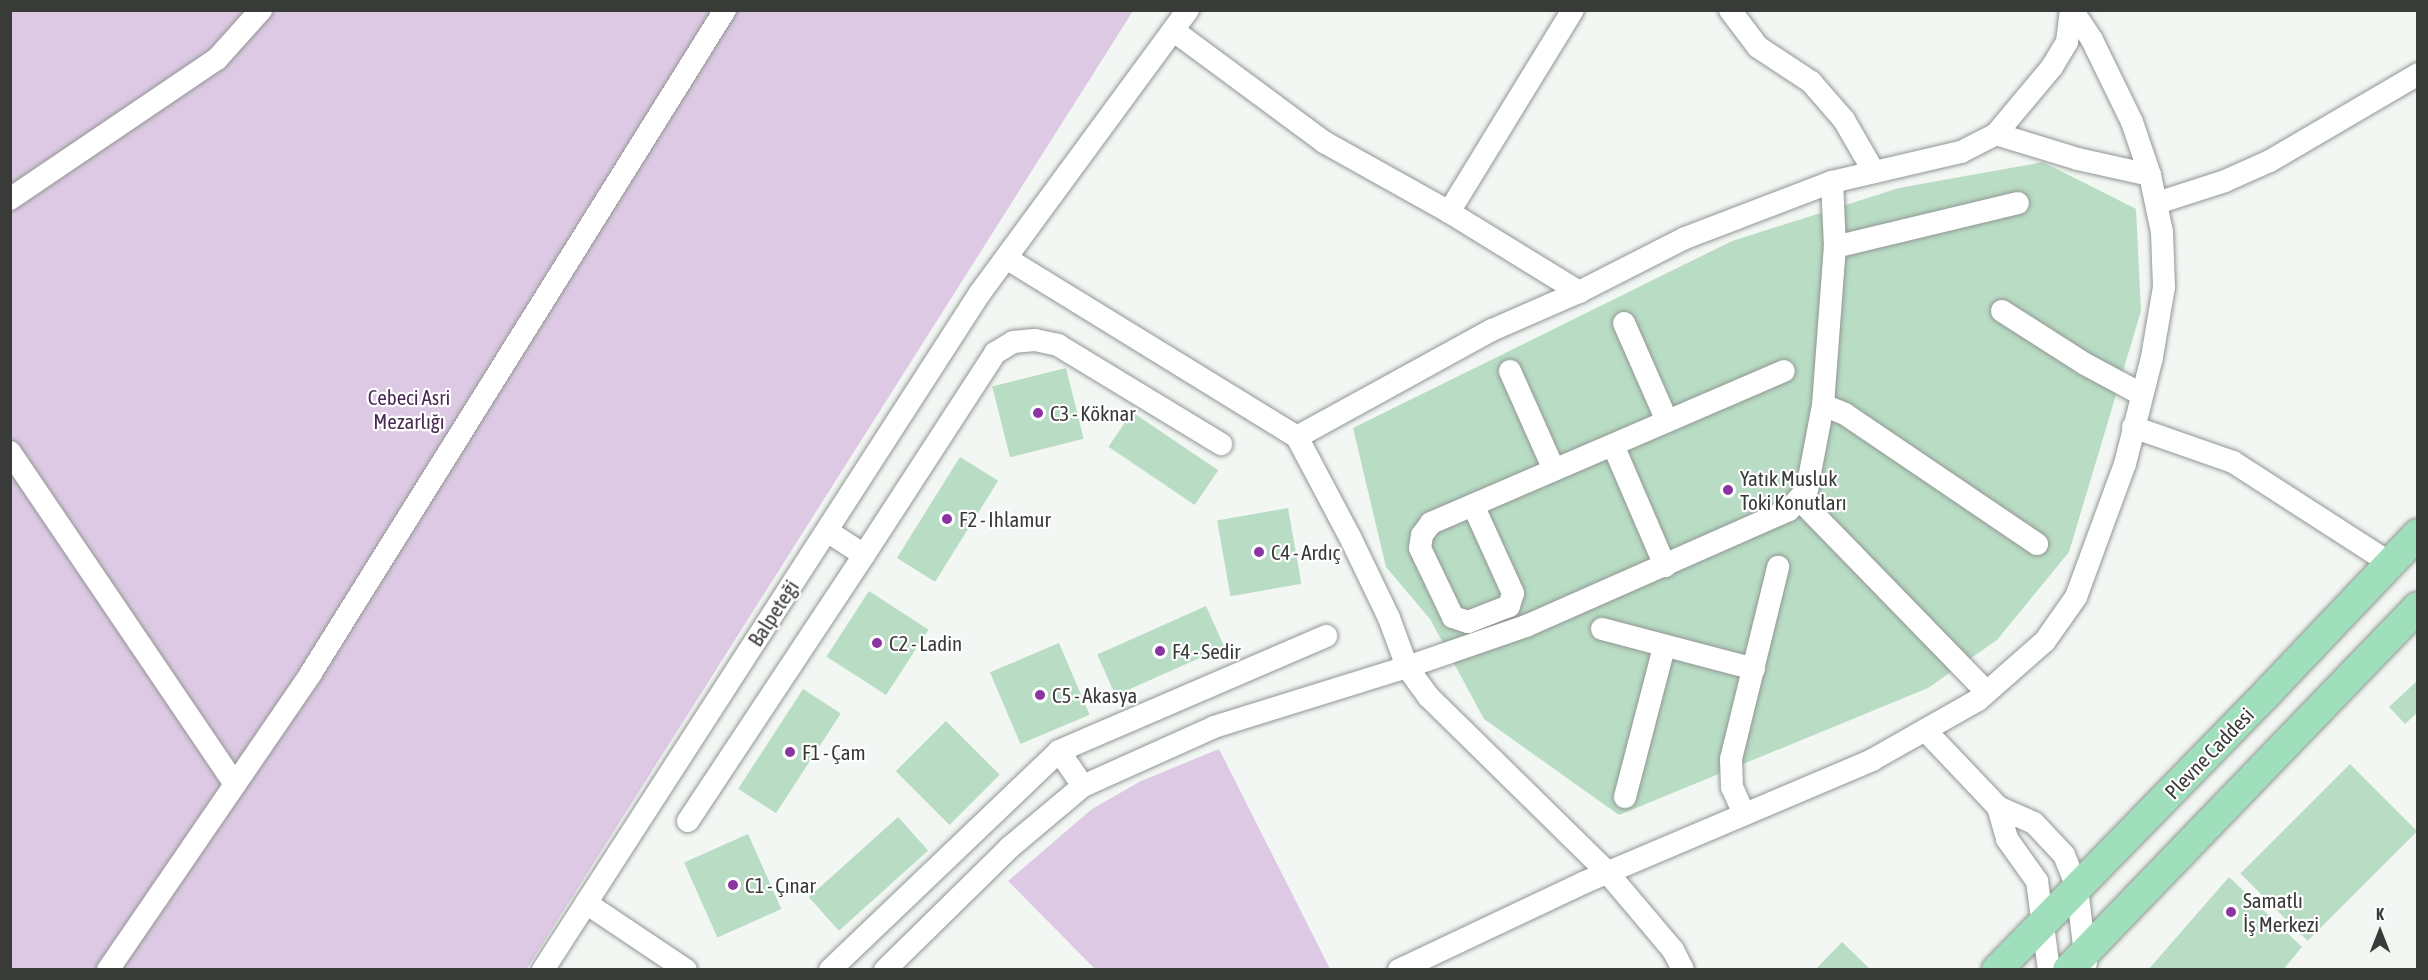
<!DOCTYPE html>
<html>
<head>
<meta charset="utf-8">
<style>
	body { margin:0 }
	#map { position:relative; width:2428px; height:980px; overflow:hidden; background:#f2f7f3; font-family:"Asap Condensed",sans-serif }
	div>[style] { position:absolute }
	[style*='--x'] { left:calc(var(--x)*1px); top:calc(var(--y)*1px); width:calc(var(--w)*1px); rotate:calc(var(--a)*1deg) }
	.green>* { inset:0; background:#ddc9e4 }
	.building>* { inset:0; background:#b8dcc4; transform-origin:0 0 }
	.roads { filter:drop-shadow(0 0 2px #919693) drop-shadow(0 0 2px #919693) }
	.minor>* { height:22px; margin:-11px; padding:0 11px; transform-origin:11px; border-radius:11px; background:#fff }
	.major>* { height:30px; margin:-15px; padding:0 15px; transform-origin:15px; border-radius:15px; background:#9fdfbb }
	.dots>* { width:16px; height:16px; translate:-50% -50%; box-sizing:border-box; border:3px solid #fff; border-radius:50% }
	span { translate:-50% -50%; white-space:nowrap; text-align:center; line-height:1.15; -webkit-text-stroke:4.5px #fff; paint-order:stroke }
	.park-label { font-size:21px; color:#4b2b54 }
	.poi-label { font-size:21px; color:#393b39 }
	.left { translate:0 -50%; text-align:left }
	.street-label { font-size:21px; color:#393b39 }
	.frame { position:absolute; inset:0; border:12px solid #393b39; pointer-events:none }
	.north { position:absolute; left:2350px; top:902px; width:60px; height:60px; -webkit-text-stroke:4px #fff; paint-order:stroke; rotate:0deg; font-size:16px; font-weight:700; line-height:24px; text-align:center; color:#393b39 }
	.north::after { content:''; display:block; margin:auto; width:21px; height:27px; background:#393b39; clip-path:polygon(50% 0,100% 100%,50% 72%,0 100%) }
</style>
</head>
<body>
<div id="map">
	<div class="green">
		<div style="clip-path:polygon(10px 11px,1133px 11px,526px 970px,11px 969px)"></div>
		<div style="clip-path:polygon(1219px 749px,1330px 969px,1095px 969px,1008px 881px,1092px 809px,1141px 781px)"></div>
	</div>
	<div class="building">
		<div style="clip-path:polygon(2043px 162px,2136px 209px,2141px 311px,2069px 552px,1997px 640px,1928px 688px,1619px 815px,1484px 719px,1430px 619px,1386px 567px,1353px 428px,1732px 241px,1899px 188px)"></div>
		<div style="left:1066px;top:368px;width:73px;height:76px;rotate:76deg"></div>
		<div style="left:1132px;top:412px;width:104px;height:42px;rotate:34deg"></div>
		<div style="left:960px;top:457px;width:45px;height:119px;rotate:32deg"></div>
		<div style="left:1288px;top:508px;width:77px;height:72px;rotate:80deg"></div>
		<div style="left:869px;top:591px;width:71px;height:78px;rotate:33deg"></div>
		<div style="left:1206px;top:606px;width:45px;height:119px;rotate:66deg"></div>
		<div style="left:1059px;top:643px;width:78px;height:75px;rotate:67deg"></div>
		<div style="clip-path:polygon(2418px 680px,2418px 712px,2405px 724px,2389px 707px)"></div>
		<div style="left:803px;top:689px;width:45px;height:119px;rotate:33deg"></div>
		<div style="left:946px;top:721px;width:76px;height:71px;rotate:45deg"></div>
		<div style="left:2350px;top:764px;width:95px;height:155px;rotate:45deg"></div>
		<div style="left:898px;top:817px;width:45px;height:120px;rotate:48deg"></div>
		<div style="left:748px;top:834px;width:82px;height:70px;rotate:66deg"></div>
		<div style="clip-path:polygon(2229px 877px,2302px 947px,2283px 970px,2148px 970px)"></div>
		<div style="clip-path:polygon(1842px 942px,1871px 970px,1815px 970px)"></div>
	</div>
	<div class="roads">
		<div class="minor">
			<div style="--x:1730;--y:10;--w:46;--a:52.9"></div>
			<div style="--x:1758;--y:47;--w:64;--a:33.4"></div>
			<div style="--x:1811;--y:82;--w:50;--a:49"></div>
			<div style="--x:1844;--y:120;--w:60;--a:60"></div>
			<div style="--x:2072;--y:10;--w:36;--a:56"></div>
			<div style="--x:2092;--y:40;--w:91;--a:64"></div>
			<div style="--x:2132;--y:122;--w:56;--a:71.2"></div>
			<div style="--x:1174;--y:31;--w:187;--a:36.5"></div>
			<div style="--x:1324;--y:142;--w:143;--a:29.2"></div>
			<div style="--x:1449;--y:212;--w:153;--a:31.6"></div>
			<div style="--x:10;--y:199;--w:250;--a:-34.1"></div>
			<div style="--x:217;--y:59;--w:66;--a:-48.1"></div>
			<div style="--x:2157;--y:203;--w:71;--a:-17.9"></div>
			<div style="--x:2225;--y:181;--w:49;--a:-24"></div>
			<div style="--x:2270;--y:161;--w:172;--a:-30.4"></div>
			<div style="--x:1449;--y:212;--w:237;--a:-58.5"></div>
			<div style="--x:1835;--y:247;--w:188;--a:-13.5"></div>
			<div style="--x:1006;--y:258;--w:342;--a:31.6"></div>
			<div style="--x:1297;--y:437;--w:222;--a:-28.8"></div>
			<div style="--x:1492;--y:330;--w:95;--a:-23.6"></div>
			<div style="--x:1579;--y:292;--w:119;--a:-27"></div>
			<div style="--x:1685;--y:238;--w:157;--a:-20.9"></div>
			<div style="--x:1832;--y:182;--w:132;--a:-13.1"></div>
			<div style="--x:1961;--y:152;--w:39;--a:-27"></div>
			<div style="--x:1996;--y:134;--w:87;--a:-50.1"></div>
			<div style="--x:2052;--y:67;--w:29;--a:-59"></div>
			<div style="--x:2067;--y:42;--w:32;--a:-83"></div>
			<div style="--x:2002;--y:311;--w:98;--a:32.6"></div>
			<div style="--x:2085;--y:364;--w:64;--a:28.2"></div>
			<div style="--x:1624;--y:323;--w:107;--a:66.3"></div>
			<div style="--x:1510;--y:371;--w:108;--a:66"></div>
			<div style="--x:1823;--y:405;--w:24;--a:22"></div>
			<div style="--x:1845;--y:414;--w:232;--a:34.1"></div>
			<div style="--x:2133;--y:427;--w:106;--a:19.3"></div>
			<div style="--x:2233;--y:462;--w:187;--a:32.8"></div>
			<div style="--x:1297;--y:437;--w:113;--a:62.1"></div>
			<div style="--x:1350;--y:537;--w:90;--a:64.3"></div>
			<div style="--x:1389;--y:618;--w:52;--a:69.8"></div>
			<div style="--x:1407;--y:667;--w:37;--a:54"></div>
			<div style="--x:1429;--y:697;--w:250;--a:44.5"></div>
			<div style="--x:1607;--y:872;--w:102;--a:49.8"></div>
			<div style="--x:1673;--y:950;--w:22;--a:63"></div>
			<div style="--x:1613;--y:445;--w:132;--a:66.7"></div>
			<div style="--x:10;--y:452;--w:401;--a:55.9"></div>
			<div style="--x:1799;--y:499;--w:269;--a:45.8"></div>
			<div style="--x:1473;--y:505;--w:97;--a:65.6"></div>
			<div style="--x:1513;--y:593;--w:14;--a:107"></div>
			<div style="--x:1509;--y:606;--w:44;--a:158.7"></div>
			<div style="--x:1468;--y:622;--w:16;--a:-162"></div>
			<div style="--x:1453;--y:617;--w:76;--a:-115.6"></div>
			<div style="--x:1420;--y:548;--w:13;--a:-81"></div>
			<div style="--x:1422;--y:535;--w:15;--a:-53"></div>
			<div style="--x:1431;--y:523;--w:384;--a:-23.3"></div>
			<div style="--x:864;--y:555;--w:241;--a:-57"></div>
			<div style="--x:995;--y:353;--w:21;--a:-31"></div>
			<div style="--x:1013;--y:342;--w:22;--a:-5"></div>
			<div style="--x:1035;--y:340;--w:24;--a:12"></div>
			<div style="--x:1058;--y:345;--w:191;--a:31.3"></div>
			<div style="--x:1602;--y:629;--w:157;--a:14.7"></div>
			<div style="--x:1925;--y:730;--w:106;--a:46.5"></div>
			<div style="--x:1998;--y:807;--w:39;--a:24"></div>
			<div style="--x:2034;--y:823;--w:44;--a:46.8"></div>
			<div style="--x:2064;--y:855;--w:35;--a:68"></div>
			<div style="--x:2077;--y:888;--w:75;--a:83.1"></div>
			<div style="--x:1059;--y:751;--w:291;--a:-23.3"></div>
			<div style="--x:1625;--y:797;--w:155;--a:-75.4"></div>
			<div style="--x:1998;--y:807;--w:33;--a:74"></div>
			<div style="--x:2007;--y:839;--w:52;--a:54.5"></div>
			<div style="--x:2037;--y:881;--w:90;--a:82.3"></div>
			<div style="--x:1744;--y:814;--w:30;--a:-114"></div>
			<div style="--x:1732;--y:787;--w:28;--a:-92"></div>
			<div style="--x:1731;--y:759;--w:198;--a:-76.2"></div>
			<div style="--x:688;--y:821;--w:319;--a:-56.5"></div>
			<div style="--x:864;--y:555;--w:44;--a:-147"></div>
			<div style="--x:586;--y:903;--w:120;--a:33.8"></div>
			<div style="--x:108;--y:970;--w:360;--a:-55.6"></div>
			<div style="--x:311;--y:673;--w:782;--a:-58.02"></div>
			<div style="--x:543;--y:970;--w:806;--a:-57.16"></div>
			<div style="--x:980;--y:293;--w:351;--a:-53.7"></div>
			<div style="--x:830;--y:970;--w:317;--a:-43.7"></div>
			<div style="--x:1059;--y:751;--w:42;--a:55.6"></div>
			<div style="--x:885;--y:970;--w:174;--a:-44.5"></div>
			<div style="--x:1009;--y:848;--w:97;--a:-40"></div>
			<div style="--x:1083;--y:786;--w:144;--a:-24.2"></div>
			<div style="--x:1214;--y:727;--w:202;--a:-17.3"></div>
			<div style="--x:1407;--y:667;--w:126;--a:-19"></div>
			<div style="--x:1526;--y:626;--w:287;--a:-23.8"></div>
			<div style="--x:1789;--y:510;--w:28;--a:-49"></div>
			<div style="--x:1807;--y:489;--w:86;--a:-79.2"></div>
			<div style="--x:1823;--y:405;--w:158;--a:-85.7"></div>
			<div style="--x:1835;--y:247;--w:65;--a:-92.6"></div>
			<div style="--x:1399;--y:970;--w:206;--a:-25.3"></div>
			<div style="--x:1585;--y:882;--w:312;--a:-23"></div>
			<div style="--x:1872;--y:760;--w:122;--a:-29.5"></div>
			<div style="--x:1978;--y:700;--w:89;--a:-41.4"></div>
			<div style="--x:2045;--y:641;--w:54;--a:-54.8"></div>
			<div style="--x:2076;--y:597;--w:142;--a:-69.8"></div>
			<div style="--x:2125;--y:464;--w:110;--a:-75.8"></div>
			<div style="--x:2152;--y:357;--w:71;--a:-80.3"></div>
			<div style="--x:2164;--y:287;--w:55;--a:-92.1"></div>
			<div style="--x:2162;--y:232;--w:58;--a:-101.9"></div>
			<div style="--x:2150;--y:175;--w:74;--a:-167.5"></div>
			<div style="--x:2078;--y:159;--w:86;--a:-163"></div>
		</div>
		<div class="major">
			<div style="--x:1997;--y:970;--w:390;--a:-45.7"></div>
			<div style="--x:2269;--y:691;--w:216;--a:-46.5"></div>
			<div style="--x:2068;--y:970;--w:504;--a:-46.04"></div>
		</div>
	</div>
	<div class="dots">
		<div style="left:1038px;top:413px;background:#8b35a3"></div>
		<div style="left:1728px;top:490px;background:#8b35a3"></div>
		<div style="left:947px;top:519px;background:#8b35a3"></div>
		<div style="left:1259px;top:552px;background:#8b35a3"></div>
		<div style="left:877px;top:643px;background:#8b35a3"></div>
		<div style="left:1160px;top:651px;background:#8b35a3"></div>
		<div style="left:1040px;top:695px;background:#8b35a3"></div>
		<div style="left:790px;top:752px;background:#8b35a3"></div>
		<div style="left:733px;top:885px;background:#8b35a3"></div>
		<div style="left:2231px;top:912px;background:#8b35a3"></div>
	</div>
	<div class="park-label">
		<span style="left:409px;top:409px">Cebeci Asri<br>Mezarlığı</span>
	</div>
	<div class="poi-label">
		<span class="left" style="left:1050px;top:413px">C3 - Köknar</span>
		<span class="left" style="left:1740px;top:490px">Yatık Musluk<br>Toki Konutları</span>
		<span class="left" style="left:959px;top:519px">F2 - Ihlamur</span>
		<span class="left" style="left:1271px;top:552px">C4 - Ardıç</span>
		<span class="left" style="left:889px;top:643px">C2 - Ladin</span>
		<span class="left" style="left:1172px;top:651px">F4 - Sedir</span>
		<span class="left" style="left:1052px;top:695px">C5 - Akasya</span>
		<span class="left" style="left:802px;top:752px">F1 - Çam</span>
		<span class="left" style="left:745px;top:885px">C1 - Çınar</span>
		<span class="left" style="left:2243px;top:912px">Samatlı<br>İş Merkezi</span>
	</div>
	<div class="street-label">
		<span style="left:773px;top:613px;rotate:-57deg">Balpeteği</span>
		<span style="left:2209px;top:753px;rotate:-46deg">Plevne Caddesi</span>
	</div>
	<div class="frame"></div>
	<div class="north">K</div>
</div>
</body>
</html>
